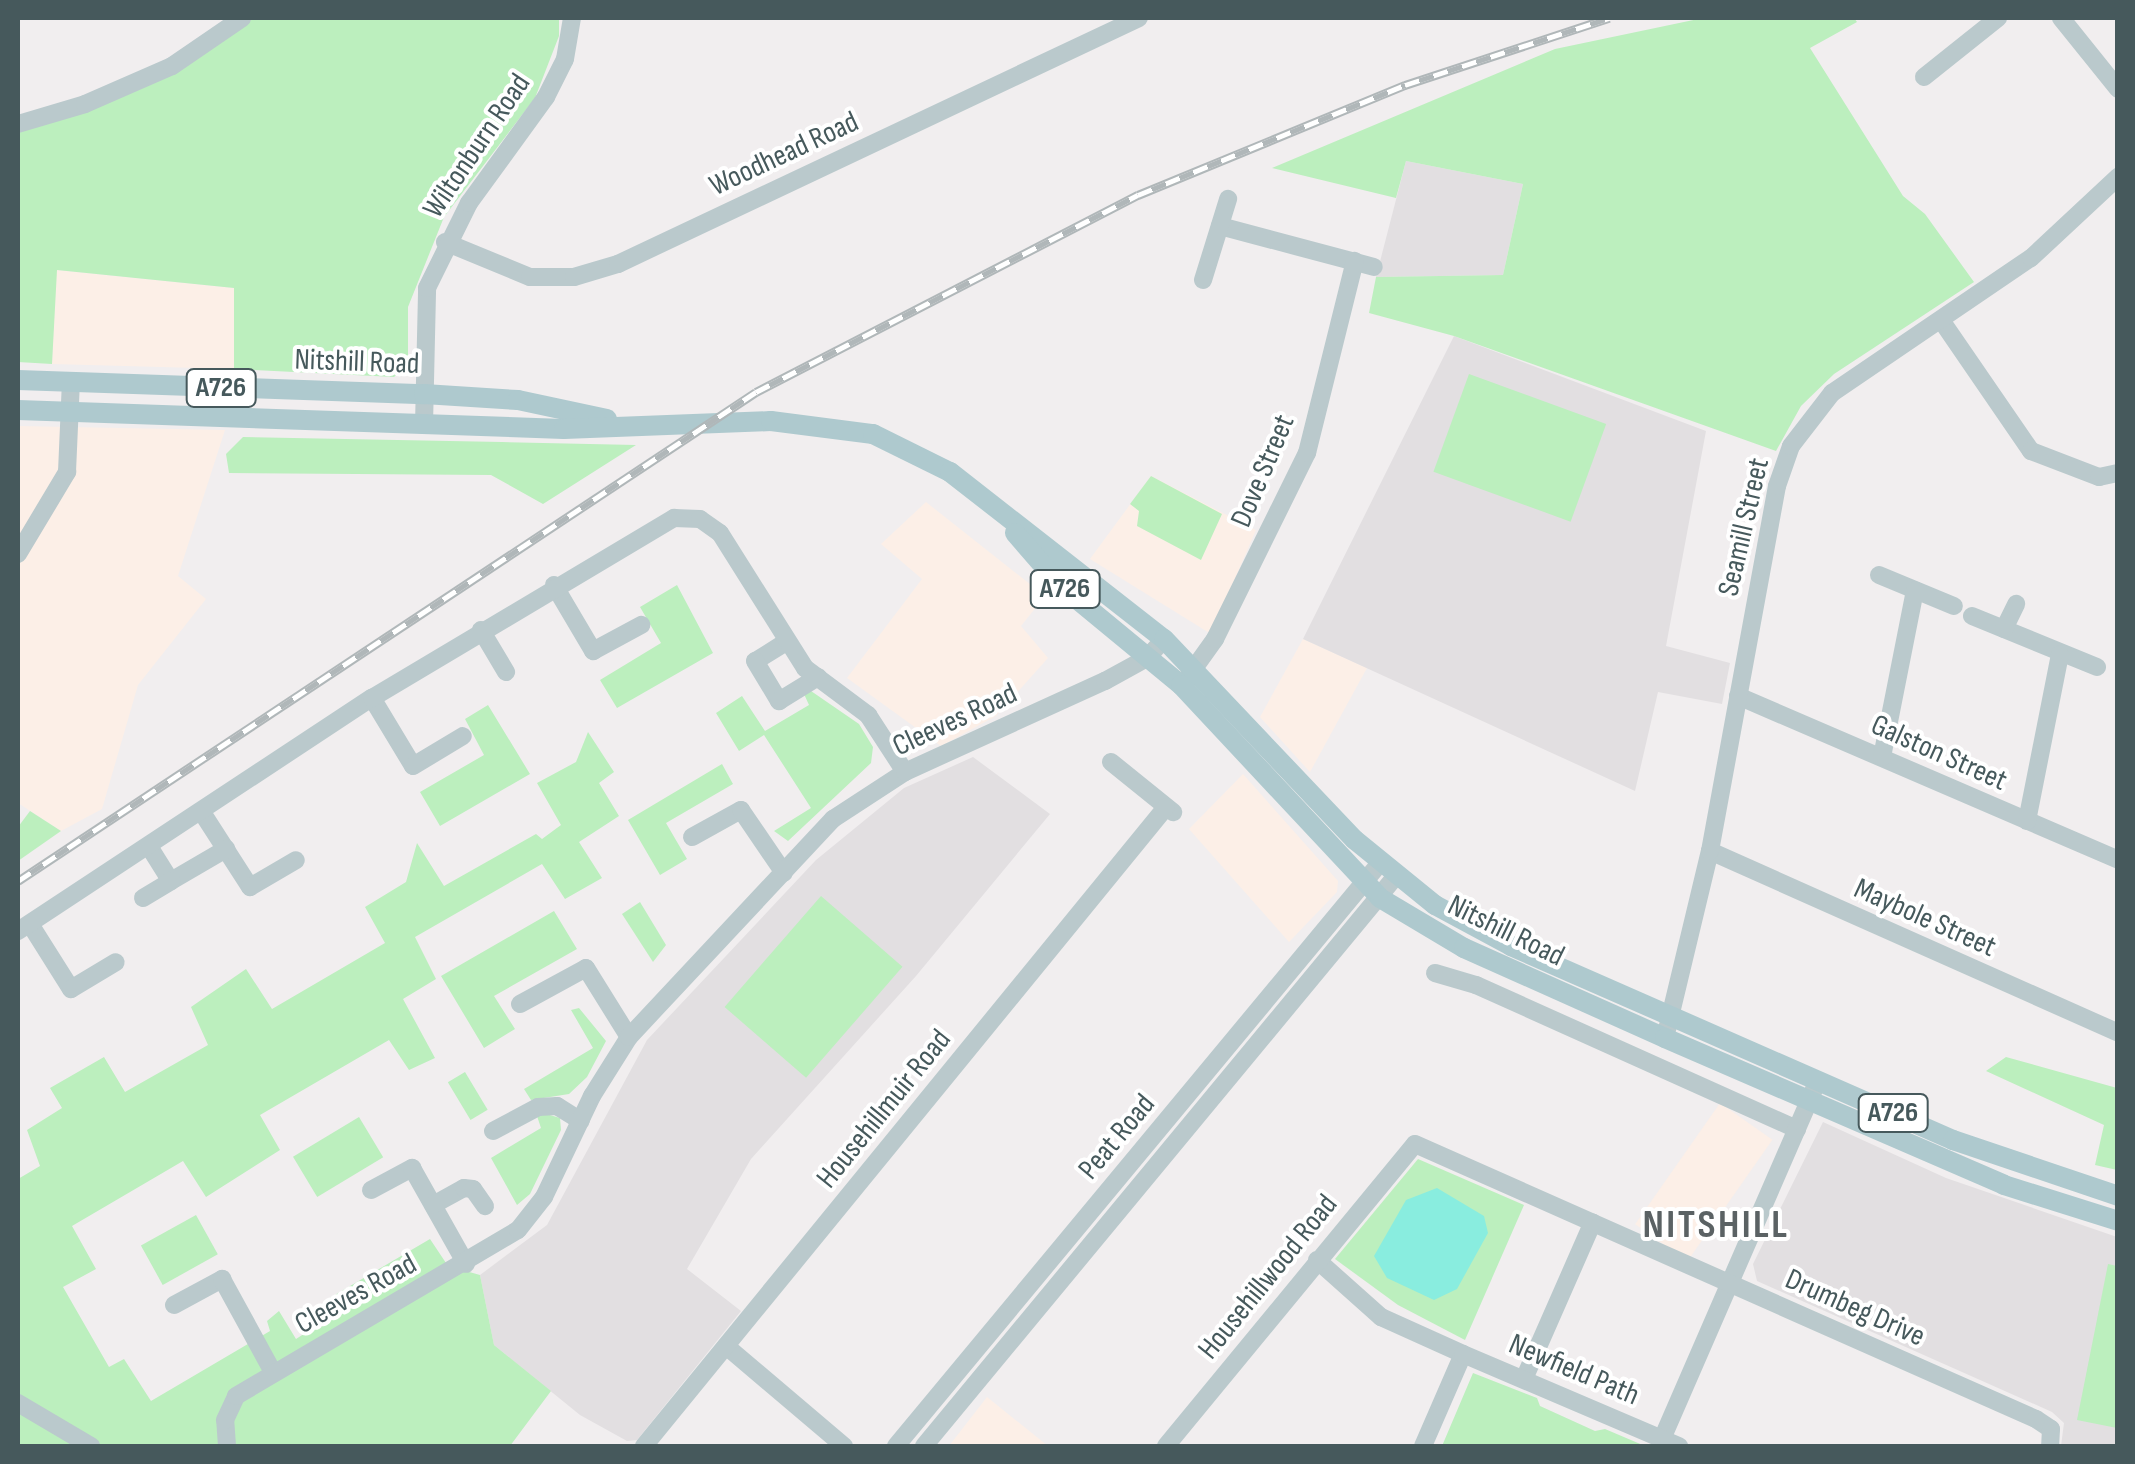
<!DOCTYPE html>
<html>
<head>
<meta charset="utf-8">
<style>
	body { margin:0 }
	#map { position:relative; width:2135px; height:1464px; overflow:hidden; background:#f1eeef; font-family:"Sofia Sans Condensed",sans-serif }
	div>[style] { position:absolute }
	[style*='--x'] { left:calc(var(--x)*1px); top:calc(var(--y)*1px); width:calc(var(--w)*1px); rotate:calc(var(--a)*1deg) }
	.commercial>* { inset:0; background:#fcefe7; transform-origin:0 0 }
	.education>* { inset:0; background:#e2dfe1 }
	.green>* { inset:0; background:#bcefbe; transform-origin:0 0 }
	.water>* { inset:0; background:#89eddf }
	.minor>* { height:18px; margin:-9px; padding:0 9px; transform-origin:9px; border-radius:9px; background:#bac9cc }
	.major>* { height:20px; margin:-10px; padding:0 10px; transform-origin:10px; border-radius:10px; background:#aec9ce }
	.rail>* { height:9px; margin-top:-4.5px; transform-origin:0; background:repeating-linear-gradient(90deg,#fff 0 15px,#b0b7b9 0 30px); box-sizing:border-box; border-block:2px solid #b0b7b9 }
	span { translate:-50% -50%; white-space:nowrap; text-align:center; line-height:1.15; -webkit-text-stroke:8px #fff; paint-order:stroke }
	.shield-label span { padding:2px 8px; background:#fff; border:2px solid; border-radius:8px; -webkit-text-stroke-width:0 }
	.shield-label { font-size:28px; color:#46595c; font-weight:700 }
	.street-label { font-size:30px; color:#46595c }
	.district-label { font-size:40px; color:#5b6264; font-weight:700; letter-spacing:2.5px }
	.frame { position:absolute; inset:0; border:20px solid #46595c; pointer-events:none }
</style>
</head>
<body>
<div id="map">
	<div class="commercial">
		<div style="clip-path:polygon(56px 270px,234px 288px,234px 369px,52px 364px)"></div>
		<div style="clip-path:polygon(18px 426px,225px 430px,178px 576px,206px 599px,138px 685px,102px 809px,61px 831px,18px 803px)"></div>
		<div style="clip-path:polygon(1151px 476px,1256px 530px,1211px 634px,1090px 559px)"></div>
		<div style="clip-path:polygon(926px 502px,1045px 596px,1021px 626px,1048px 658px,996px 716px,941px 746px,847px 678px,922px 579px,881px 544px)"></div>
		<div style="clip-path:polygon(1303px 639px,1367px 668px,1310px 772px,1260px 717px)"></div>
		<div style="clip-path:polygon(1243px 774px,1338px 881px,1337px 892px,1289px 942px,1189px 829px)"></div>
		<div style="left:1720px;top:1103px;width:64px;height:148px;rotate:35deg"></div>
		<div style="clip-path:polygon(987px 1397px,1048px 1446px,949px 1446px)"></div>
	</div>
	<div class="education">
		<div style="clip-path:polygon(1406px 161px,1523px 184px,1503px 275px,1376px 277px)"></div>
		<div style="clip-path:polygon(1454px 336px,1706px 431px,1666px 646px,1730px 663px,1722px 704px,1658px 692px,1635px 791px,1303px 639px)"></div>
		<div style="clip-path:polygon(973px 757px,1050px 814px,916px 976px,751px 1159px,687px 1269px,741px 1311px,637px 1440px,627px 1441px,580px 1415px,494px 1345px,480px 1275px,547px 1225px,647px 1040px,816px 860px,904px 788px)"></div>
		<div style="clip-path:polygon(1823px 1122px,1946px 1178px,2117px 1237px,2117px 1446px,2061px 1446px,2064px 1423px,2052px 1412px,1757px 1281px,1753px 1264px)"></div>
	</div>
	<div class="green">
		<div style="clip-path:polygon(251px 18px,559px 18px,559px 36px,535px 98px,444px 217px,408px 307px,408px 363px,394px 377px,234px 369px,234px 288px,57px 270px,52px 364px,18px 362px,18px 131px,233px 33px)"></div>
		<div style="clip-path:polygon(1703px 18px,1854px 18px,1857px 22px,1810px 48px,1903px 196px,1925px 214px,1974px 282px,1834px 374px,1801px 406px,1776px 451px,1454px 336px,1369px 313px,1376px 277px,1503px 275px,1523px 184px,1406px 161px,1396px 198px,1272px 168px,1555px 49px)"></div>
		<div style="left:1469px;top:374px;width:146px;height:104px;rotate:20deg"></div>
		<div style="clip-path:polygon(243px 437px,502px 442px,636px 445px,543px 504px,491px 475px,229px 473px,226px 454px)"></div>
		<div style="clip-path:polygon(1151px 476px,1222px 514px,1201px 560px,1137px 526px,1139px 511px,1130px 504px)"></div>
		<div style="clip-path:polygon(677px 585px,713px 653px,617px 708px,600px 680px,661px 643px,640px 607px)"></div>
		<div style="clip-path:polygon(811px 691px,859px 724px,873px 747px,871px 763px,788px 841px,774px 831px,811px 808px,764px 735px,739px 751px,716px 713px,742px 696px,765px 731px,809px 705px,804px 694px)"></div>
		<div style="clip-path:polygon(488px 705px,530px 774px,440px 826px,420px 792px,484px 755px,465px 719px)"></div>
		<div style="clip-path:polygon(588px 732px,614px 772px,599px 783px,619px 816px,579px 842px,602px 878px,565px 899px,542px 864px,415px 937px,436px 979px,403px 999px,435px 1058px,409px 1070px,389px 1040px,260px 1115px,280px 1150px,206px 1197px,183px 1161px,72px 1226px,96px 1269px,63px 1287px,109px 1367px,124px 1359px,151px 1401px,270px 1331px,267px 1321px,279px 1311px,296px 1339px,336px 1313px,328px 1299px,430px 1239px,448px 1266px,480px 1275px,494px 1345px,551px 1391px,510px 1446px,18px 1446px,18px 1179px,40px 1166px,27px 1130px,62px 1108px,50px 1088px,104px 1057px,125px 1092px,208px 1045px,191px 1007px,246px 969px,272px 1009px,385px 943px,365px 907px,406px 882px,417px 843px,444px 886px,536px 834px,542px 839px,561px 825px,537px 783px,576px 762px)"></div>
		<div style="clip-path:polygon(722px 764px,733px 784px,666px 823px,687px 859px,660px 875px,628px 820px)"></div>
		<div style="clip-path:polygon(30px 811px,61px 831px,18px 861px,18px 827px)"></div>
		<div style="left:821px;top:896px;width:108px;height:147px;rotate:41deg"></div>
		<div style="clip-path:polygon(640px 902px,666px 945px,653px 962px,622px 914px)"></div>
		<div style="clip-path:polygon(554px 911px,577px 949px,494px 996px,515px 1029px,484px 1048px,441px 976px)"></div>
		<div style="clip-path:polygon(579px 1008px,606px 1041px,587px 1077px,569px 1094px,531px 1100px,524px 1089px,593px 1048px,571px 1010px)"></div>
		<div style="clip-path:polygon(2006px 1057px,2117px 1088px,2117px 1170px,2095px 1165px,2104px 1125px,1986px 1071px)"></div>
		<div style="left:465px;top:1072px;width:44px;height:20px;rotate:59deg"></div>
		<div style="clip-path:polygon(543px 1113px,560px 1118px,561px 1130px,530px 1194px,517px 1205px,491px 1158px,541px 1128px,537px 1116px)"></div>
		<div style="left:359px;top:1117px;width:47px;height:77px;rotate:59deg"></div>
		<div style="clip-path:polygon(1418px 1159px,1524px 1205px,1465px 1340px,1398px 1305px,1335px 1259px)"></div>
		<div style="left:196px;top:1215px;width:45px;height:63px;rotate:61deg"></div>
		<div style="clip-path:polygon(2108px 1264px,2117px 1266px,2117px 1428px,2077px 1420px)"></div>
		<div style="clip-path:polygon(1473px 1373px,1537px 1398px,1540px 1406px,1595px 1431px,1605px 1429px,1645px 1446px,1442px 1446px)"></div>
	</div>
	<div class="water">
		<div style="clip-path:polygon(1437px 1188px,1484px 1216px,1488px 1233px,1457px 1289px,1434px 1300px,1387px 1278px,1374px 1256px,1406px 1200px)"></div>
	</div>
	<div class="minor">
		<div style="--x:2061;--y:18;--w:91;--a:51.2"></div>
		<div style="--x:1924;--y:77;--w:95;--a:-38.6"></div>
		<div style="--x:18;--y:124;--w:70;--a:-16.6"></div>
		<div style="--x:85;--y:104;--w:95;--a:-23.6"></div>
		<div style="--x:172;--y:66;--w:85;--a:-34.4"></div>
		<div style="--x:1220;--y:226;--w:159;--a:14.9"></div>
		<div style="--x:445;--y:242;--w:92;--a:22.4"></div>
		<div style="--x:530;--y:277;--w:44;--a:0"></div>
		<div style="--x:574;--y:277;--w:46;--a:-16.5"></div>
		<div style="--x:618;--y:264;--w:576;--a:-25.28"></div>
		<div style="--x:1203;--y:280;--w:85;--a:-72.8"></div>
		<div style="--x:1941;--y:320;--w:159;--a:55.5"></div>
		<div style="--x:2031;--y:451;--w:73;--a:20.9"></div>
		<div style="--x:2099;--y:477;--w:19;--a:-12"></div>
		<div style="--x:424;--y:425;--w:137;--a:-88.7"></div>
		<div style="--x:427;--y:288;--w:95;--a:-63.7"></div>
		<div style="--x:469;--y:203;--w:131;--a:-54"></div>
		<div style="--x:546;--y:97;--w:42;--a:-63.4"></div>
		<div style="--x:565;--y:59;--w:42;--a:-80.3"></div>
		<div style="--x:18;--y:554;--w:96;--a:-59.1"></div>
		<div style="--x:67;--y:472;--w:90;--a:-87.5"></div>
		<div style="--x:1879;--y:575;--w:81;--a:22.5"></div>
		<div style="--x:554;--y:585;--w:77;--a:59.4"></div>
		<div style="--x:593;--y:651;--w:55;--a:-28.4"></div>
		<div style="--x:1972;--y:616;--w:135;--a:22.2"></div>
		<div style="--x:2004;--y:629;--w:28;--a:-64"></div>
		<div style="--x:481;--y:630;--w:49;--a:59.2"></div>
		<div style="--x:786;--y:642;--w:36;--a:148"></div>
		<div style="--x:755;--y:661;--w:47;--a:59"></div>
		<div style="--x:779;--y:701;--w:46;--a:-31.6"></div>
		<div style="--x:1185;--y:681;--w:52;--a:-54.5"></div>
		<div style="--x:1215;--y:639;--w:208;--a:-63.7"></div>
		<div style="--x:1307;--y:453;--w:198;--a:-76"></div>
		<div style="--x:1738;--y:696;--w:414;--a:23.3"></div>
		<div style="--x:372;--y:698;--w:79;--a:58.9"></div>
		<div style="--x:413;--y:766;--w:58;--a:-31"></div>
		<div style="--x:1882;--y:757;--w:170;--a:-78.8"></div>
		<div style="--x:1111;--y:762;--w:80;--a:38.9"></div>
		<div style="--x:203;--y:814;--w:87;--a:57.2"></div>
		<div style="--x:250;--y:887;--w:53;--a:-30.4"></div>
		<div style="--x:2027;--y:821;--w:170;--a:-78.8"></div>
		<div style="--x:692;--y:837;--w:56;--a:-28.9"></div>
		<div style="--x:741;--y:810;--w:76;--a:55.7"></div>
		<div style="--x:150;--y:848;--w:39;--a:58"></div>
		<div style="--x:171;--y:881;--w:64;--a:-30.2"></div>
		<div style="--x:1710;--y:851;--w:447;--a:24"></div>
		<div style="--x:143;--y:898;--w:33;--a:-31"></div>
		<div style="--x:30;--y:924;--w:77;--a:57.8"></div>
		<div style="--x:71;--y:989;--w:52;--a:-31"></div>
		<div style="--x:18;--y:931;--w:424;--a:-33.4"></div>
		<div style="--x:372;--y:698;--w:352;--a:-30.8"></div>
		<div style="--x:674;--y:518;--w:26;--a:2"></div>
		<div style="--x:700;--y:519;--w:24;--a:35"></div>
		<div style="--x:720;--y:533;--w:160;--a:57.8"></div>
		<div style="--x:805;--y:668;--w:79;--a:36.7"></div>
		<div style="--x:868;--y:715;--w:68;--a:57"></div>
		<div style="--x:1435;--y:973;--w:43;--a:16.3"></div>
		<div style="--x:1476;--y:985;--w:352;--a:24.2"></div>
		<div style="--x:520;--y:1004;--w:75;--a:-28.6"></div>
		<div style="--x:586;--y:968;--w:81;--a:58.1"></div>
		<div style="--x:1665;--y:1038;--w:192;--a:-76.5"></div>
		<div style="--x:1710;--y:851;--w:371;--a:-79.6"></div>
		<div style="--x:1777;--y:486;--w:42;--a:-70.7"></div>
		<div style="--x:1791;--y:446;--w:67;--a:-52.3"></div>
		<div style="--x:1832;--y:393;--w:240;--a:-34.2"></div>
		<div style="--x:2031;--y:258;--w:119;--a:-43"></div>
		<div style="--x:493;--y:1131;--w:51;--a:-28.1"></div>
		<div style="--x:538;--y:1107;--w:19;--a:-3"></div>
		<div style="--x:557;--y:1106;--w:28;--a:32"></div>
		<div style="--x:371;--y:1190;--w:47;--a:-28.2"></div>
		<div style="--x:412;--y:1168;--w:110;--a:60.6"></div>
		<div style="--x:433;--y:1205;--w:35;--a:-29"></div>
		<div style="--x:464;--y:1188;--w:9;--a:6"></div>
		<div style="--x:473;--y:1189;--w:21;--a:55"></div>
		<div style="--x:1317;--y:1260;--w:86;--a:41.7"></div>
		<div style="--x:1381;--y:1317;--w:90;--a:24.3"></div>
		<div style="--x:174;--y:1305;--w:55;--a:-28.4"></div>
		<div style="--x:222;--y:1279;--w:106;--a:61.3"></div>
		<div style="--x:726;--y:1346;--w:155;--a:40.3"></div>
		<div style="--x:1524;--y:1379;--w:171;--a:-66.3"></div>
		<div style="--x:18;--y:1403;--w:85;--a:30.5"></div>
		<div style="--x:1662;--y:1439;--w:381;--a:-66.5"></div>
		<div style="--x:227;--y:1446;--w:26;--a:-94"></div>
		<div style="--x:225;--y:1420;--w:26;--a:-65"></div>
		<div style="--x:236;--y:1396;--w:327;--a:-30.5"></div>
		<div style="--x:518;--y:1230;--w:42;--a:-51.8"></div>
		<div style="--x:544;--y:1197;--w:112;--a:-64.6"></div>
		<div style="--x:592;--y:1096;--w:70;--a:-57.9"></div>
		<div style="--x:629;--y:1037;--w:299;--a:-46.9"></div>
		<div style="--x:833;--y:819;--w:86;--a:-33.1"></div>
		<div style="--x:905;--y:772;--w:220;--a:-24.5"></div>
		<div style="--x:1105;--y:681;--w:48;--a:-28.7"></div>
		<div style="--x:1147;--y:658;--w:25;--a:-48"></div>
		<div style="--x:644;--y:1446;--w:825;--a:-50.75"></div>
		<div style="--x:896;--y:1446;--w:758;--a:-50.3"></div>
		<div style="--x:924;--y:1446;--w:739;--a:-50.38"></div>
		<div style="--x:1166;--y:1446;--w:391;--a:-50.5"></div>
		<div style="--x:1415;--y:1144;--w:679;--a:23.89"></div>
		<div style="--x:2036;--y:1419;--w:18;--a:34"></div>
		<div style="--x:2051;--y:1429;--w:17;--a:93"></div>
		<div style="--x:1423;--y:1446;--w:100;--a:-66.5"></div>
		<div style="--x:1463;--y:1354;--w:235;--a:23.1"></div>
	</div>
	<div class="major">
		<div style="--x:18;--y:380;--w:406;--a:2"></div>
		<div style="--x:424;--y:394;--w:94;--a:3.7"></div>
		<div style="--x:518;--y:400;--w:91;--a:12.1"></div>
		<div style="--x:18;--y:410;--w:546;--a:1.99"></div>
		<div style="--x:564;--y:429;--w:207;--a:-2.2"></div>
		<div style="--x:771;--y:421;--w:103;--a:7.3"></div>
		<div style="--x:873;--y:434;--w:86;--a:26.3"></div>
		<div style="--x:950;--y:472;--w:271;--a:38"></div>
		<div style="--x:1164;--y:639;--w:277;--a:46.5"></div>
		<div style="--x:1355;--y:840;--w:103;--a:39.1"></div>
		<div style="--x:1435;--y:905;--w:86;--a:28.3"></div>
		<div style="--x:1511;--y:946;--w:483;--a:23.7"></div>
		<div style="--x:1953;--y:1140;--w:174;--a:18.7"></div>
		<div style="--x:1015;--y:533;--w:70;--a:49"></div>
		<div style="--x:1061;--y:586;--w:156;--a:39.5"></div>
		<div style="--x:1181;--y:685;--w:291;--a:46.9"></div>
		<div style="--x:1380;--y:898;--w:98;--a:30.8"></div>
		<div style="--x:1464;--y:948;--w:220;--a:24.1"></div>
		<div style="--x:1665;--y:1038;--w:369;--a:23.4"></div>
		<div style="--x:2004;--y:1185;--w:120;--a:17.5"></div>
	</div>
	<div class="rail">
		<div style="--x:18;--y:881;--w:885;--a:-33.53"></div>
		<div style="--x:756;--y:392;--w:430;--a:-27.3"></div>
		<div style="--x:1138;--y:195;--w:289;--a:-22.4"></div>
		<div style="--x:1405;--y:85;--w:215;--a:-18.2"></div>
	</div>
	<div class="shield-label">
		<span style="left:221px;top:388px">A726</span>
		<span style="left:1065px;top:589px">A726</span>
		<span style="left:1893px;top:1113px">A726</span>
	</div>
	<div class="street-label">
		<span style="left:477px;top:146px;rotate:-56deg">Wiltonburn Road</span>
		<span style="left:784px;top:154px;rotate:-25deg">Woodhead Road</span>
		<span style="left:357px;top:362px;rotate:2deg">Nitshill Road</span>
		<span style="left:1263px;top:471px;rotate:-67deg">Dove Street</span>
		<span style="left:1744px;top:527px;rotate:-77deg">Seamill Street</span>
		<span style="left:955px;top:720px;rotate:-25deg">Cleeves Road</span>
		<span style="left:1939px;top:753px;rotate:24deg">Galston Street</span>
		<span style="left:1925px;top:918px;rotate:24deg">Maybole Street</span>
		<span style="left:1506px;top:931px;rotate:26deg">Nitshill Road</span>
		<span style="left:884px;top:1109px;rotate:-51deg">Househillmuir Road</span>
		<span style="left:1117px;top:1137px;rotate:-50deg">Peat Road</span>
		<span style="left:1268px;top:1277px;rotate:-51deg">Househillwood Road</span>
		<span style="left:356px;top:1294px;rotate:-29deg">Cleeves Road</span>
		<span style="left:1855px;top:1308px;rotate:24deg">Drumbeg Drive</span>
		<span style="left:1574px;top:1370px;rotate:23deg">Newfield Path</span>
	</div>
	<div class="district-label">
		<span style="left:1716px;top:1225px">NITSHILL</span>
	</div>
	<div class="frame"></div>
</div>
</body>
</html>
